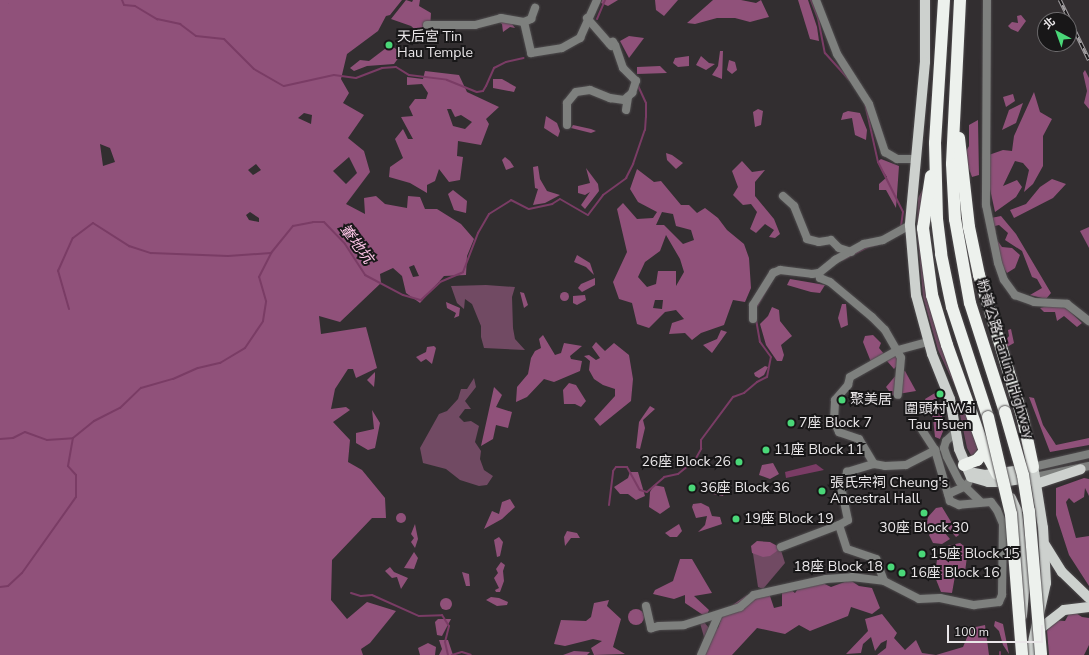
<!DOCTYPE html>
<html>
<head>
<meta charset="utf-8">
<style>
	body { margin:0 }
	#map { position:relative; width:1089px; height:655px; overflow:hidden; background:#322e30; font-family:"Nunito Sans","Noto Sans TC",sans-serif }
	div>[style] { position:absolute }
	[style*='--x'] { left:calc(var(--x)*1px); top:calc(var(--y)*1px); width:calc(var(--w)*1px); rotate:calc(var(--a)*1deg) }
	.green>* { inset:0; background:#714a63 }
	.forest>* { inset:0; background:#90517a }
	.round { border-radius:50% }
	.water>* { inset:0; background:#7a3c65 }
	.stream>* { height:2px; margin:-1px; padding:0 1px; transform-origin:1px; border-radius:1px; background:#7a3c65 }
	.roads { filter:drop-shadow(0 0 1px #4f4c4e) drop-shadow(0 0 1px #4f4c4e) }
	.minor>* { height:8px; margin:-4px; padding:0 4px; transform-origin:4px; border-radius:4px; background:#7e807e }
	.major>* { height:10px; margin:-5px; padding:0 5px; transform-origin:5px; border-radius:5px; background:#cdd1ce }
	.highway>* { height:12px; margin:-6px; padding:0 6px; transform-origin:6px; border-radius:6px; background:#edf1ed }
	.rail>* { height:3.5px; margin-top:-1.75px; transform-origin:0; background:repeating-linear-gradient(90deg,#181718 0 6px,#a3a0a2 0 12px); box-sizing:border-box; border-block:1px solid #a3a0a2 }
	.bridges { filter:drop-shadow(0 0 1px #4f4c4e) drop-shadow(0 0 1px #4f4c4e) }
	.highway-bridge>* { height:12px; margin:-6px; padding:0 6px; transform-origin:6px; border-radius:6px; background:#edf1ed }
	.dots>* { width:11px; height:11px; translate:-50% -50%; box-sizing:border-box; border:2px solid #181718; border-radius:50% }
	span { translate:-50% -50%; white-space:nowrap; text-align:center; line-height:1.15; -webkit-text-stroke:4px #181718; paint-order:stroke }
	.poi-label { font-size:14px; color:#eae7e9 }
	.left { translate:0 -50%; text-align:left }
	.right { translate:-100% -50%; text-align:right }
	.street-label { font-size:14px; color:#eae7e9 }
	.water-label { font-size:15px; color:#fbc3e5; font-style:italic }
	.north { position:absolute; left:1037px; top:12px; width:40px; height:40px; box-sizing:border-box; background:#181718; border:1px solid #6c6a6c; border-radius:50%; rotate:319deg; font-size:11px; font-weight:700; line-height:16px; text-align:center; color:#eae7e9 }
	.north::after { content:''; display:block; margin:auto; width:14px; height:18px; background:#4ad778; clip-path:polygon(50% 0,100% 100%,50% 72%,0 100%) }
	.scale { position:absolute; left:947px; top:625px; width:96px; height:18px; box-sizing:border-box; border:2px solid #eae7e9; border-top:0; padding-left:5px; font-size:12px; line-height:14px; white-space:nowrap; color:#eae7e9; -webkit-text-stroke:3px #181718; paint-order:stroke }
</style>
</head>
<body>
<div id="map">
	<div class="green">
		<div style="clip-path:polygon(925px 185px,925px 273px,979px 447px,972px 457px,967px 448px,959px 410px,960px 397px,938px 350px,923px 297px,917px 230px,918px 198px)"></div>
		<div style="clip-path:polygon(486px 285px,515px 287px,512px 297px,513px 328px,515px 339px,525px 350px,484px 348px,481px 337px,481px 326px,472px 304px,465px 299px,464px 309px,457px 303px,451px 286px)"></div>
		<div style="clip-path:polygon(474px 378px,476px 387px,465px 401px,471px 409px,465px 409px,459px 417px,464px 422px,471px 421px,479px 426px,475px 442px,481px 451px,480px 459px,484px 470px,493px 476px,487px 485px,479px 486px,460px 480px,446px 469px,423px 463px,420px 448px,439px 414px,447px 411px,458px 399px,461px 389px,467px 389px)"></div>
		<div style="clip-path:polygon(752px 547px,780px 547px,785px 563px,763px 589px,758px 587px)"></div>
		<div style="clip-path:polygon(704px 622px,709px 628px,704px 637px,700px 623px)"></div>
	</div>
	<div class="forest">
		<div style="clip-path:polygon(evenodd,0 0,402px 0,390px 15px,386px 16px,378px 31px,347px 54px,341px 79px,349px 93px,343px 103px,364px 115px,348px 138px,364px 151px,370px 172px,346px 204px,365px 214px,364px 198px,376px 196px,385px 204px,407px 208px,408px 196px,420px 197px,425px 209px,437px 209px,461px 224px,474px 239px,467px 256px,466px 275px,444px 276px,420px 303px,406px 293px,402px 276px,393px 268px,380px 274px,381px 283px,340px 322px,319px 316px,321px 334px,366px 327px,377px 368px,356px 378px,353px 369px,348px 369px,335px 389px,331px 409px,346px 407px,350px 410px,333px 422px,350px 440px,348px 462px,362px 470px,385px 498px,386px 518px,372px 518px,332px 560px,331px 600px,347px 619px,367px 602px,396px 611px,370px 643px,361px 649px,363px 655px,0 655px,0 0,304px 113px,312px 115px,311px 124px,298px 118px,304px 113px,0 0,100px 144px,110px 148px,115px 162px,103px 166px,100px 144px,0 0,349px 157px,357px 173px,346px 184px,333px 171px,349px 157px,0 0,256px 164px,261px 170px,253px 175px,248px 170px,256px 164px,0 0,250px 212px,259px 218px,259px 222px,249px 220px,246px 215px,250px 212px,0 0,414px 265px,419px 276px,413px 277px,409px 267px,414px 265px)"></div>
		<div style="clip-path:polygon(406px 0,412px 2px,413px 0,420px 0,419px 6px,431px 13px,430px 29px,420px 34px,411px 26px,391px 19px)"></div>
		<div style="clip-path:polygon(602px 0,618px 0,608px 6px,601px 3px)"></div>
		<div style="clip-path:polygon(655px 0,678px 0,664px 16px,656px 10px)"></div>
		<div style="clip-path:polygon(713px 0,741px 0,756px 3px,761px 0,769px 17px,750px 22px,735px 18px,717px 18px,695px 24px,687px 23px)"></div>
		<div style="clip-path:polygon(798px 0,808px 0,817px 27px,819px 41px,810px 39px)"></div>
		<div style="clip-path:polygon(500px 14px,512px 24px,515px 28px,510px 27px,503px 32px,502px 24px,493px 18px)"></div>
		<div style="clip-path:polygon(1021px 15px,1026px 21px,1018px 32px,1011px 29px,1008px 26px,1012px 22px,1018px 23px,1017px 16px)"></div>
		<div style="clip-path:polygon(629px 36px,644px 38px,629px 58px,620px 41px)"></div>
		<div style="clip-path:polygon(390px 45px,402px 53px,394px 64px,367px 66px,354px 71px,350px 68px,360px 60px,369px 61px)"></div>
		<div style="clip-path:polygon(720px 51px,723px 51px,722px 79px,712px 75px,718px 66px)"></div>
		<div style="clip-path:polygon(689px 56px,689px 66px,678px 67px,673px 63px,675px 58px)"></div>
		<div style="clip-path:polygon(701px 56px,709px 63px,715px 64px,706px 70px,696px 65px)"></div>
		<div style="clip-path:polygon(729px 60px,735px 62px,737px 70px,732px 74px,727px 70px)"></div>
		<div style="clip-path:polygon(660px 66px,667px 73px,637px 74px,637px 67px)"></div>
		<div style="clip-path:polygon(1085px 70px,1089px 78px,1089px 109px,1084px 103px,1087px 91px,1083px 73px)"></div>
		<div style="clip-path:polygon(evenodd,425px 71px,459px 75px,467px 92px,499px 107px,486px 119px,489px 124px,481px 145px,458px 141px,457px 156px,463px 157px,460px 180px,449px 182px,439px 169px,435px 181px,427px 185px,427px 193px,410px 183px,389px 177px,390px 167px,403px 158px,395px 139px,403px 129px,408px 139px,413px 139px,401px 117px,413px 116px,409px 107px,415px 99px,426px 99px,428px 93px,422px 84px,407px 85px,407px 77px,423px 79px,425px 71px,447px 109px,451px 109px,455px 117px,461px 115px,472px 122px,465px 129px,453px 126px,447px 109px)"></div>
		<div style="clip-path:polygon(493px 79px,502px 79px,516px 87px,514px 92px,493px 88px)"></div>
		<div style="clip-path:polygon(1034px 92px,1040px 112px,1052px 119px,1043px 136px,1043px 166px,1033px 184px,1024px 192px,1029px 170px,1023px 163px,1015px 161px,1003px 186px,1017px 180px,1022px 187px,1016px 197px,995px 212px,983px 157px,1003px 150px,1012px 151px,1014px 136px)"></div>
		<div style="clip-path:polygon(1013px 94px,1015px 101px,1006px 107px,1003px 97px)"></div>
		<div style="clip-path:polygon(1023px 103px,1016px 123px,1002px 130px,1009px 110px)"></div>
		<div style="clip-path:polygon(758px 109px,763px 111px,761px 125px,755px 127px,753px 112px)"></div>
		<div style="clip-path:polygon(848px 111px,860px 113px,867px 130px,866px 140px,855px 135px,852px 118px,841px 120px,843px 113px)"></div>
		<div style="clip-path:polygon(546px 116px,557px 123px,560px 131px,558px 137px,544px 128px)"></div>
		<div style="clip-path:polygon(978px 120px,979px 175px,972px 177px,964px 155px,969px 146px,969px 125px)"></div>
		<div style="clip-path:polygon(573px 125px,591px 129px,596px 131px,591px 133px,571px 128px)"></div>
		<div style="clip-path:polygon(666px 153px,672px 155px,683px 163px,676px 169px,667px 160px)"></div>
		<div style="clip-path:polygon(505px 157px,510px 161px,514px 167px,506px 170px,502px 160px)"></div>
		<div style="clip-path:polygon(881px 159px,899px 166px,896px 208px,886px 190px,879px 190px,879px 184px,887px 177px,877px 162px)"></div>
		<div style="clip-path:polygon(742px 161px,752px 172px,765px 170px,755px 182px,755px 196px,774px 219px,780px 234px,775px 238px,769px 237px,774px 230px,765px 224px,756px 233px,750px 229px,757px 212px,751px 204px,743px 205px,733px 195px,738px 187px,732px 171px)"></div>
		<div style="clip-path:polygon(538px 166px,540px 179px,547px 191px,560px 195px,545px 203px,533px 205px,538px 189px,535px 188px,533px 167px)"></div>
		<div style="clip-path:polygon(586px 168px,598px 184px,599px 191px,585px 209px,581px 205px,590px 192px,585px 195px,578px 193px,578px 186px,590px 183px)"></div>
		<div style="clip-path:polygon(evenodd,637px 169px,654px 182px,661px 181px,681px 205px,689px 205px,697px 213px,705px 208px,718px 218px,727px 230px,744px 244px,749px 258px,751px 288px,745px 302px,733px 300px,724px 325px,701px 333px,692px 340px,685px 333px,669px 334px,672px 323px,684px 319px,676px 310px,665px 312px,649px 328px,637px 324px,632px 303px,619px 299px,613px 282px,627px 252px,617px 209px,623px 203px,637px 219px,653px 218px,657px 212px,638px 202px,630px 189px,637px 169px,662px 212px,673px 214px,676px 226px,691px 230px,694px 240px,683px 244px,664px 225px,656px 225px,662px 212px,637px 169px,666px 235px,680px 259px,684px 272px,676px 286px,676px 271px,658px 271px,656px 284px,647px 287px,638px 277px,645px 262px,660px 251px,666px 235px,637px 169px,655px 300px,663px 300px,662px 309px,653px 308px,655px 300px)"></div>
		<div style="clip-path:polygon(1052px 179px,1066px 184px,1053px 198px,1014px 218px,1010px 210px,1026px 204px,1040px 187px)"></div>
		<div style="clip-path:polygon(453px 190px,467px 201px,466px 213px,454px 210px,448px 194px)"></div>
		<div style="clip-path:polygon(1001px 216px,1016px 234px,1051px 293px,1046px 299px,1030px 295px,1042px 288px,1037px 279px,1032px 277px,1022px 251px,1005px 240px,1008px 233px,999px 225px,995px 226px,996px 232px,993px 232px,991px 218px)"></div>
		<div style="clip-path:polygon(1089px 227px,1089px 248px,1080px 231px)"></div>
		<div style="clip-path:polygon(997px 240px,1002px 247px,1012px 248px,1020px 255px,1015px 268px,1007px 273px,999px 261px)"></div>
		<div style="clip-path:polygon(577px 255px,590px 263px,594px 275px,586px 267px,574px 262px)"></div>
		<div style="clip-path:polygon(595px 278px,595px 285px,582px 292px,578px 288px,581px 284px)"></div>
		<div style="clip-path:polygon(790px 279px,825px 285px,820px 293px,811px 292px,787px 285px)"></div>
		<div class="round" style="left:559.5px;top:291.5px;width:9px;height:9px"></div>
		<div style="clip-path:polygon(520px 292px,524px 293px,528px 305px,524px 308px)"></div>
		<div style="clip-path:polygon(585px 295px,586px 300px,577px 305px,573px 303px,573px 296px)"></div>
		<div style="clip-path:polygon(446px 302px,460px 308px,459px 316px,454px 318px,456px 313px,447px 308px)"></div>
		<div style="clip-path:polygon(842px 304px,846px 304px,848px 325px,841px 328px,838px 318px)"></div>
		<div style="clip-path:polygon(1052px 305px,1066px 308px,1082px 323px,1077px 327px,1064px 316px,1057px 321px,1055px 312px,1044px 312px,1040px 308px)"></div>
		<div style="clip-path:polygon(772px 307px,779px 310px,780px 321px,792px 336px,781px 345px,784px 355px,782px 361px,777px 361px,766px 345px,760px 324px,768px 316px)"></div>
		<div style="clip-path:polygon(1011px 329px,1014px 343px,1007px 347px,1005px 341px,1009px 336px,1008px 330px)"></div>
		<div style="clip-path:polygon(721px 330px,727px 332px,712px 353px,703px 345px,717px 339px)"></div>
		<div style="clip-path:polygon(543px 335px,555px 355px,561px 353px,564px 343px,582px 346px,570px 356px,571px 359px,582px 361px,580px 371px,554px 382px,544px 379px,527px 397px,516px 402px,517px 387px,528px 374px,531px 358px,535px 351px,541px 348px,539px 339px)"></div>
		<div style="clip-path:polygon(873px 335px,881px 343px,879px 348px,885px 355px,871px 362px,863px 342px,865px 336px)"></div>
		<div style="clip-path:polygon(596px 342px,605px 351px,614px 343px,629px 355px,633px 379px,631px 401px,600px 426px,594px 419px,615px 396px,615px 389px,603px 385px,594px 379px,589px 370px,590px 361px,584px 356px,589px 355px,596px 360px,600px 358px,592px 347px)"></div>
		<div style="clip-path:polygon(434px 346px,436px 348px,432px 364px,426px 359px,421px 362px,416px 357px,426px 352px,427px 347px)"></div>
		<div style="clip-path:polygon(902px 350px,904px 357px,894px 369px,887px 361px,892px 352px)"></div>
		<div style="clip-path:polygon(765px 366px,768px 367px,764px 375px,759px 378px,755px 376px,754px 373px)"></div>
		<div style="clip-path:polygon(905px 371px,916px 391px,892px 395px,886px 387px,897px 374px)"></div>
		<div style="clip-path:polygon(375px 372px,375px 377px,374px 387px,367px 380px)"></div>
		<div style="clip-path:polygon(569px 383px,576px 385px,586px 401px,581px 407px,575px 404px,564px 404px,563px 390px)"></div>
		<div style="clip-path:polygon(494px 387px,502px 395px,496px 407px,512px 412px,508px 428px,496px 425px,493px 439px,481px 446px)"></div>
		<div class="round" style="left:855px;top:391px;width:10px;height:10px"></div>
		<div style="clip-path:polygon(935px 393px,945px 426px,940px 439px,935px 437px,933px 418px,925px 399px)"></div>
		<div style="clip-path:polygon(1029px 397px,1034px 398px,1043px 425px,1056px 445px,1089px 438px,1089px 445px,1050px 452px)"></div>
		<div style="clip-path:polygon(650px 406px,655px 409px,643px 420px,645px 428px,640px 449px,636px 448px,639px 422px)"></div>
		<div style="clip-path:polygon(372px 410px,380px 423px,375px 448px,368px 450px,356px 443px,356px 433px,374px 429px)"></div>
		<div style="clip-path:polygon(773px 463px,779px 474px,770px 479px,759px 475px,762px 465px)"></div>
		<div style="clip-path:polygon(630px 472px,638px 472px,645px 496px,636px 500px,628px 494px,620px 494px,614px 487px,628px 478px)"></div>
		<div style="clip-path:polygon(1084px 478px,1089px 479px,1089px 496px,1085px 488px,1084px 497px,1074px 503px,1069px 498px,1066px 502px,1076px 538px,1089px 536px,1089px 586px,1069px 555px,1056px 515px,1056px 488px)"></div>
		<div style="clip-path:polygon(722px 480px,725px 491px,723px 496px,713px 494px,709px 486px)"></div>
		<div style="clip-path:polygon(654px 485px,664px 487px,670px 507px,660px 514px,649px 507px,650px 492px)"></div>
		<div style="clip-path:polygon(510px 499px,515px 507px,502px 519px,484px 529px,492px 511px,499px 514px,502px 502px)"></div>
		<div style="clip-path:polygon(701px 503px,709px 507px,712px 516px,720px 517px,722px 524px,698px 532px,705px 525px,707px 516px,696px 518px,692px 507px,693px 504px)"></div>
		<div style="clip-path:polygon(942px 507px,959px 535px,956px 537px,948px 528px,944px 532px,950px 539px,942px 544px,933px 543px,929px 535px,933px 530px,926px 526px,928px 517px,936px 508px)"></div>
		<div class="round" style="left:396px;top:513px;width:10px;height:10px"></div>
		<div style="clip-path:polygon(415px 524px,418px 539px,415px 548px,411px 542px,414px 538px,411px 534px)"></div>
		<div style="clip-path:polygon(679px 524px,682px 531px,677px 537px,670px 537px,665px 533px)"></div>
		<div style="clip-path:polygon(567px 531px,577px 533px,580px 538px,571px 538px,565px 546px,564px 537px)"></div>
		<div style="clip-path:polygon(499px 537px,503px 542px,500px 556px,497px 557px,494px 540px)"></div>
		<div style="clip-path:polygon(757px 541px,770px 542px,781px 548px,770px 556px,763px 557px,752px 553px,751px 546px)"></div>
		<div style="clip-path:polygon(960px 543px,968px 549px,965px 572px,955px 576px,952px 593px,941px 592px,935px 577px,937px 559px,947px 546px)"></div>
		<div style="clip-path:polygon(414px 552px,418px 558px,414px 569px,404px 568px)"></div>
		<div style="clip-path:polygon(680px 559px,692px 559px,712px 593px,694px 596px,709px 610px,706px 617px,685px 603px,685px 595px,674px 599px,653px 594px,655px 590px,673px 581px)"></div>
		<div style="clip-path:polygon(501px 562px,505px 565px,503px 571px,504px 581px,500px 592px,496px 592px,495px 590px,499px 588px,494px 578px,498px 573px,496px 569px)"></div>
		<div style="clip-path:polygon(390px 567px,394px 572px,408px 578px,401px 589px,397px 577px,392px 578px,385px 571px)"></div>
		<div style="clip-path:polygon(462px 572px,469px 574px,470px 586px,466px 586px)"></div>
		<div style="clip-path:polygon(812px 578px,831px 587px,850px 580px,859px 586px,872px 588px,880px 608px,872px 614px,851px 607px,848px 616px,810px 631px,799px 625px,785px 634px,757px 628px,732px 655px,699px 655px,705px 635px,718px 628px,724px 611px,747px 595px,752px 599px,769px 593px,774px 608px,782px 606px,782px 589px,786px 586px,795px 593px,804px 580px)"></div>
		<div style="clip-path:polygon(491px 597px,499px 598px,508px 602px,507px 605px,497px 606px,486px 600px)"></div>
		<div class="round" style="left:440px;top:598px;width:12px;height:12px"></div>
		<div style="clip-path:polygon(609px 600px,607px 606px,621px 619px,613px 647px,625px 654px,594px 655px,591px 648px,602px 641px,593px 639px,565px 646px,554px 644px,561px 620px,586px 621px,591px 617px,594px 603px)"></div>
		<div class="round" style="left:628px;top:609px;width:16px;height:16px"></div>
		<div style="clip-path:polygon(1071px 610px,1082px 617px,1089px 618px,1089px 645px,1084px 655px,1049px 655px,1047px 631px,1053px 620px,1065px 621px)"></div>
		<div style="clip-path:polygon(882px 614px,897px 633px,894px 638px,905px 650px,916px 640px,922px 653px,936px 655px,963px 647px,971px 628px,985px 625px,989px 655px,877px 655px,886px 648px,887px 640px,881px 643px,875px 651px,871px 637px,863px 644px,861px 653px,846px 654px,868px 631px,865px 619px)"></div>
		<div style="clip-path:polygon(438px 619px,451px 619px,442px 636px,437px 635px,435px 622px)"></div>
		<div style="clip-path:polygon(995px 621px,1003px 624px,1009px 654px,1003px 645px,999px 631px,994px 626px)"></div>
		<div style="clip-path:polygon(439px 640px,448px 640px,453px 655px,439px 655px,442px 649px)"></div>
		<div style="clip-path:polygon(428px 643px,436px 647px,435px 655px,420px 655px,418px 648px)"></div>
		<div style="clip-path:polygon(574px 651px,590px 652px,587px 655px,563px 655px)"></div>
	</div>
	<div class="water">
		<div style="clip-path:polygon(816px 464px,824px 470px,786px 478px,785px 472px)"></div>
	</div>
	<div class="stream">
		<div style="--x:122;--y:0;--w:5;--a:68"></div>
		<div style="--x:124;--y:5;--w:11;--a:5"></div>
		<div style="--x:135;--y:6;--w:26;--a:31"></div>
		<div style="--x:157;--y:19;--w:24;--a:12"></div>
		<div style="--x:180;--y:24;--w:20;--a:37"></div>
		<div style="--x:196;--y:36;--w:28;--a:6"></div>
		<div style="--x:224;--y:39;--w:42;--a:45"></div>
		<div style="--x:254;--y:69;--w:34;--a:30"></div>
		<div style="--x:284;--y:86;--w:51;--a:-12.4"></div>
		<div style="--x:334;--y:75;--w:22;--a:8"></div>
		<div style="--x:356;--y:78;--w:28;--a:-21"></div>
		<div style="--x:382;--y:68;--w:14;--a:-4"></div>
		<div style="--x:396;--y:67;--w:15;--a:32"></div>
		<div style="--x:409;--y:75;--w:38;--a:7"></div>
		<div style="--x:447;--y:80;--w:32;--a:22"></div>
		<div style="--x:477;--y:92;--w:6;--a:-9"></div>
		<div style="--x:483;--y:91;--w:6;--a:-59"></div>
		<div style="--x:486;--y:86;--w:20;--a:-66"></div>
		<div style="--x:494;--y:68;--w:13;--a:-27"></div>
		<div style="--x:506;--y:62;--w:18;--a:-13"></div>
		<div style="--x:811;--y:0;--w:19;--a:69"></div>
		<div style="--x:818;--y:18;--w:36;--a:79"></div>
		<div style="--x:825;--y:53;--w:36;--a:48"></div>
		<div style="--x:597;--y:19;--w:21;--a:-67"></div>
		<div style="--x:865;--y:103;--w:60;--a:77.6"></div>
		<div style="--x:878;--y:162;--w:56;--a:63.4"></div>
		<div style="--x:903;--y:212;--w:15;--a:98"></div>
		<div style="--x:842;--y:260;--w:28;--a:-27"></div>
		<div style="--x:867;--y:247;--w:16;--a:-14"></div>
		<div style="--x:757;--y:306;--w:28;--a:-60"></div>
		<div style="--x:69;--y:309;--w:40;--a:-106"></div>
		<div style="--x:58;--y:271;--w:36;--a:-66"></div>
		<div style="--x:73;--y:238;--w:25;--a:-37"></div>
		<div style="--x:93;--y:223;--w:43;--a:32.6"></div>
		<div style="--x:129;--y:246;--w:23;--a:18"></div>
		<div style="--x:151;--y:253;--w:77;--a:2.2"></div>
		<div style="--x:228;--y:256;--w:43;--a:-4"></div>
		<div style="--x:0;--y:439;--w:13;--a:-4"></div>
		<div style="--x:13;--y:438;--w:13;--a:-27"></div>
		<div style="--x:25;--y:432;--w:23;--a:20"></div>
		<div style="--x:47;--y:440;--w:26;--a:-4"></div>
		<div style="--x:73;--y:438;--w:27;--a:-39"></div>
		<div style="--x:94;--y:421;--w:29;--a:-27"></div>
		<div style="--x:120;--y:408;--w:29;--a:-44"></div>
		<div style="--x:141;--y:388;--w:33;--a:-16"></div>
		<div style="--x:173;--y:379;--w:27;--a:-24"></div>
		<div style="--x:198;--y:368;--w:23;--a:-13"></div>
		<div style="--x:220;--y:363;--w:29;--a:-31"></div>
		<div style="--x:245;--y:348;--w:32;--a:-56"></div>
		<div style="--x:263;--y:321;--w:20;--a:-81"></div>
		<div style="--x:266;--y:301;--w:25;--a:-106"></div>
		<div style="--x:259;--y:277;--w:27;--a:-63"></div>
		<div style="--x:271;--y:253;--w:35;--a:-51"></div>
		<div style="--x:293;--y:226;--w:20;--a:-11"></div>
		<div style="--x:313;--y:222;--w:11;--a:0"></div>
		<div style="--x:324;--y:222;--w:30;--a:46"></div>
		<div style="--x:345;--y:244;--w:37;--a:57"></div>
		<div style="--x:365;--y:275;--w:43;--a:27.8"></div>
		<div style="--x:403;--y:295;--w:19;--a:16"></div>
		<div style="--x:421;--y:300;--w:26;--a:-43"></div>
		<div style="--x:440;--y:282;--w:25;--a:-23"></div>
		<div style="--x:463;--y:272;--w:42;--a:-69"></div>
		<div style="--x:478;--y:233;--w:22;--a:-60"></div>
		<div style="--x:489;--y:214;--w:26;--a:-32"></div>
		<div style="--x:511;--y:200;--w:20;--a:27"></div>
		<div style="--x:529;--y:209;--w:24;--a:-12"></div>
		<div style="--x:552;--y:204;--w:9;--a:-32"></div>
		<div style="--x:560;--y:199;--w:32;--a:30"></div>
		<div style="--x:588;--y:215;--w:25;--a:-53"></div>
		<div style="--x:603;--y:195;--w:29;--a:-36"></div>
		<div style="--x:626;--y:178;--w:16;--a:-63"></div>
		<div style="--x:633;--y:164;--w:36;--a:-71"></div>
		<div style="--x:645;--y:130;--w:13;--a:-86"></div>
		<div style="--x:646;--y:117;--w:14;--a:-90"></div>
		<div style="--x:646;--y:103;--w:19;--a:-115"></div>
		<div style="--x:609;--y:505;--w:34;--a:-83"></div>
		<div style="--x:613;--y:471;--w:5;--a:-53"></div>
		<div style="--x:616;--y:467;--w:11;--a:0"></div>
		<div style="--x:627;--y:467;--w:26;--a:61"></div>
		<div style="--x:640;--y:490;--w:7;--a:16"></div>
		<div style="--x:647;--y:492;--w:23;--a:-41"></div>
		<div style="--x:664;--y:477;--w:14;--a:-12"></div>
		<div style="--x:678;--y:474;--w:22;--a:-39"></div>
		<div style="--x:695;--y:460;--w:13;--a:-61"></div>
		<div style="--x:701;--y:449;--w:9;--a:-90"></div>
		<div style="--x:701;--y:440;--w:54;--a:-53.3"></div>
		<div style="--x:733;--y:397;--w:12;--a:-20"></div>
		<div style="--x:744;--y:393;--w:17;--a:-40"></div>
		<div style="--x:757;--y:382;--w:11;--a:-27"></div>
		<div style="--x:767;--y:377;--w:20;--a:-79"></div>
		<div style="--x:771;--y:357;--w:19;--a:-126"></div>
		<div style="--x:760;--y:342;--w:22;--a:-100"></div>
		<div style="--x:0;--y:587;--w:8;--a:-7"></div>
		<div style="--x:8;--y:586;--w:19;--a:-43"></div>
		<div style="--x:22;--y:573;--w:93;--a:-54.6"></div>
		<div style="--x:76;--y:497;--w:22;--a:-90"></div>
		<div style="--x:76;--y:475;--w:12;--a:-132"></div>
		<div style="--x:68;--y:466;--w:28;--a:-80"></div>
		<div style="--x:351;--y:593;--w:10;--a:17"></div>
		<div style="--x:361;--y:596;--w:11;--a:-5"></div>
		<div style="--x:372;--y:595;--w:51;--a:24.1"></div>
		<div style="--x:419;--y:616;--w:23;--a:-2"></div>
		<div style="--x:442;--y:615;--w:13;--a:58"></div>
		<div style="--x:449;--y:626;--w:16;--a:104"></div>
		<div style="--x:445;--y:642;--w:13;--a:77"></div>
		<div style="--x:1000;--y:652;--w:3;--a:90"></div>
		<div style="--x:452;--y:655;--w:10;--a:-17"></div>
		<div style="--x:462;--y:652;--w:9;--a:18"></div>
	</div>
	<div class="roads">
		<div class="minor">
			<div style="--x:816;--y:0;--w:58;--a:68.7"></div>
			<div style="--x:837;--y:54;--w:59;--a:57.4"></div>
			<div style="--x:869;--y:104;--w:51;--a:71.6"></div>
			<div style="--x:885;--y:152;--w:14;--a:30"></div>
			<div style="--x:897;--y:159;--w:19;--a:0"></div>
			<div style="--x:987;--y:0;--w:205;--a:90.3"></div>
			<div style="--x:986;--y:205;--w:59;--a:78.3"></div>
			<div style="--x:998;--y:263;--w:18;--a:71"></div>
			<div style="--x:1004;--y:280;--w:19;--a:54"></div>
			<div style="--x:1015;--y:295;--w:20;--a:20"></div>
			<div style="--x:1034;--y:302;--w:33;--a:3"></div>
			<div style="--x:1067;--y:304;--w:28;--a:38"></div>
			<div style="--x:587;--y:18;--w:37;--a:49"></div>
			<div style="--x:524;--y:22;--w:8;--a:-23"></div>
			<div style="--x:531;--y:19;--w:12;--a:-70"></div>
			<div style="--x:427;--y:25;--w:48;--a:0"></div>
			<div style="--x:475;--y:25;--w:27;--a:-15"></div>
			<div style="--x:501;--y:18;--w:23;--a:10"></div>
			<div style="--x:524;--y:22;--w:32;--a:77"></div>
			<div style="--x:531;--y:53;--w:31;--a:-9"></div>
			<div style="--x:562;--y:48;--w:21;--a:-29"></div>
			<div style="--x:580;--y:38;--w:42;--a:-65.9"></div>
			<div style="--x:626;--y:110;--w:13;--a:-81"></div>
			<div style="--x:567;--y:125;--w:22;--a:-90"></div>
			<div style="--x:567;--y:103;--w:14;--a:-51"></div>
			<div style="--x:576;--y:92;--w:14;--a:-8"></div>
			<div style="--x:590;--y:90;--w:22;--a:22"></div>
			<div style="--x:610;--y:98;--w:14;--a:8"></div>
			<div style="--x:624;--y:100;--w:11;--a:-41"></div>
			<div style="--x:632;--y:93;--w:13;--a:-72"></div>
			<div style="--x:636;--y:81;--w:18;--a:-135"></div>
			<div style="--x:623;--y:68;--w:24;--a:-109"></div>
			<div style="--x:615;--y:45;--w:4;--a:-124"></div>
			<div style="--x:613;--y:42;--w:4;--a:166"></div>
			<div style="--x:783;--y:196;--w:15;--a:42"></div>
			<div style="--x:794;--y:206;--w:35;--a:68"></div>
			<div style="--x:807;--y:239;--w:12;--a:14"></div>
			<div style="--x:819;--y:242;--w:12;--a:-9"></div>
			<div style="--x:831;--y:240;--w:11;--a:45"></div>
			<div style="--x:839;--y:248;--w:13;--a:18"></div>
			<div style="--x:819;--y:273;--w:5;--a:79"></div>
			<div style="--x:820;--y:278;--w:11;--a:22"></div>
			<div style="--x:830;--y:282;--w:55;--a:39.8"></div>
			<div style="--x:872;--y:317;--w:18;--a:45"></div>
			<div style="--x:885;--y:330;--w:32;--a:60"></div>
			<div style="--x:901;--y:358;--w:37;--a:95"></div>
			<div style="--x:753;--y:319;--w:14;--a:-90"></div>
			<div style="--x:753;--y:305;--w:38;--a:-58"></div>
			<div style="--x:773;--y:273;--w:8;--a:-23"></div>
			<div style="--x:780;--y:270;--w:32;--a:7"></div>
			<div style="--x:812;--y:274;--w:7;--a:-8"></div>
			<div style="--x:819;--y:273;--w:21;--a:-39"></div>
			<div style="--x:835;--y:260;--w:33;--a:-29"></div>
			<div style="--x:864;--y:244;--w:19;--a:-12"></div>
			<div style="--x:883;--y:240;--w:31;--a:-29"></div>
			<div style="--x:956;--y:432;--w:13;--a:138"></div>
			<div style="--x:946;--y:441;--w:7;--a:106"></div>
			<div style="--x:944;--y:448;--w:9;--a:72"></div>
			<div style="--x:947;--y:457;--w:28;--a:63"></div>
			<div style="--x:960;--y:482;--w:29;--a:44"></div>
			<div style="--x:874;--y:464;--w:29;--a:-121"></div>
			<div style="--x:859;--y:439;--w:21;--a:-161"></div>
			<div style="--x:839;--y:432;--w:12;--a:-114"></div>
			<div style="--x:834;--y:421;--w:21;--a:-87"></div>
			<div style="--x:835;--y:400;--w:20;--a:-49"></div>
			<div style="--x:848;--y:385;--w:8;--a:-76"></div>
			<div style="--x:850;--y:377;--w:55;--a:-29.4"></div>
			<div style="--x:898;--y:350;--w:31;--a:-15"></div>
			<div style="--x:1033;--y:467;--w:57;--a:-13.1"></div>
			<div style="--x:1035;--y:477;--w:55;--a:-11.5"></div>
			<div style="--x:948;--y:494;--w:20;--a:-24"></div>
			<div style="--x:966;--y:486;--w:4;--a:-56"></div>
			<div style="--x:839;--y:525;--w:10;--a:-29"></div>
			<div style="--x:848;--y:520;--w:30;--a:-102"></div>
			<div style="--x:842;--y:491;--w:20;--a:-75"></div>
			<div style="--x:847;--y:472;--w:28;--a:-17"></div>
			<div style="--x:874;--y:464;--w:11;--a:10"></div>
			<div style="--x:885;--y:466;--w:21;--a:-3"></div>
			<div style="--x:906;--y:465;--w:33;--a:-27"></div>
			<div style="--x:781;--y:547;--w:62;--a:-20.8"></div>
			<div style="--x:839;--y:525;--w:25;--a:72"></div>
			<div style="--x:847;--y:549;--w:31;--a:19"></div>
			<div style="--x:876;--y:559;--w:23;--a:70"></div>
			<div style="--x:646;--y:606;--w:23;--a:77"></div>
			<div style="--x:651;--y:628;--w:8;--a:-14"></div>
			<div style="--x:659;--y:626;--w:25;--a:-2"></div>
			<div style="--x:684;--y:625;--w:59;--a:-17.8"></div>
			<div style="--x:740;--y:607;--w:18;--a:-41"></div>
			<div style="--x:754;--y:595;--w:74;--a:-12.5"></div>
			<div style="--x:826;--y:579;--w:26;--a:-4"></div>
			<div style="--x:852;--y:577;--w:32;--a:7"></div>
			<div style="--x:884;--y:581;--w:39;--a:27"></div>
			<div style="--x:919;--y:599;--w:21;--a:-3"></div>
			<div style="--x:940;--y:598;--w:35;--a:12"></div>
			<div style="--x:974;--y:605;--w:25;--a:-7"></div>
			<div style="--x:999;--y:602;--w:8;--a:-67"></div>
			<div style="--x:1002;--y:595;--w:71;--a:-89.2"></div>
			<div style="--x:1003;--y:524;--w:15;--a:-113"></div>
			<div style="--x:997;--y:510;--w:10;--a:-127"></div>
			<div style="--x:991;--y:502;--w:32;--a:175"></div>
			<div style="--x:959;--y:505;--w:10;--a:-156"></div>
			<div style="--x:950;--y:501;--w:53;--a:-106.4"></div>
			<div style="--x:935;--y:450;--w:24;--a:-123"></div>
			<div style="--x:701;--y:655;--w:43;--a:-66.4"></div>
		</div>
		<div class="major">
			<div style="--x:925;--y:0;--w:62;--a:90"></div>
			<div style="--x:925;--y:62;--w:164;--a:95.3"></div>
			<div style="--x:910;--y:225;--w:70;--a:85.1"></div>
			<div style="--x:916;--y:295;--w:61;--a:74.8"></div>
			<div style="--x:932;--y:354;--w:48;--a:68.2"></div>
			<div style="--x:950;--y:399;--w:51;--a:79.8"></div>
			<div style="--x:959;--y:449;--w:30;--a:67"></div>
			<div style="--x:971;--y:477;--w:18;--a:16"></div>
			<div style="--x:988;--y:482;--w:14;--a:0"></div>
			<div style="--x:1002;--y:482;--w:33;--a:-9"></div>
			<div style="--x:974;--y:473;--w:11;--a:10"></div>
			<div style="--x:985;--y:475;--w:43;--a:-7.9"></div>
			<div style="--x:1036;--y:484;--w:47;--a:-18.4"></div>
			<div style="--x:1011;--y:498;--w:14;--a:65"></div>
			<div style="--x:1017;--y:511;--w:70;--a:83.5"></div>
			<div style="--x:1025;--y:581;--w:35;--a:95"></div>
			<div style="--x:1045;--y:545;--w:32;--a:58"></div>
			<div style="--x:1062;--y:572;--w:37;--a:44"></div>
			<div style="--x:1037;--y:631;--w:34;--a:-38"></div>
			<div style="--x:1064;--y:610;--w:25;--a:-7"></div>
			<div style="--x:1030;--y:655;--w:74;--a:-77.5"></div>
			<div style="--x:1046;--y:583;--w:55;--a:-93.1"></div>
			<div style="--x:1043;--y:528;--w:58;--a:-99"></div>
		</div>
		<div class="highway">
			<div style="--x:944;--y:0;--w:143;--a:93.6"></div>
			<div style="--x:935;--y:143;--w:76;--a:88.5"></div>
			<div style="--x:937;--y:219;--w:35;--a:83"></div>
			<div style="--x:941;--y:254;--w:54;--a:78.3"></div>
			<div style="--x:952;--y:307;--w:116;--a:71.9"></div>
			<div style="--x:960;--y:0;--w:164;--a:92.8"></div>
			<div style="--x:952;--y:164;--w:55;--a:86.9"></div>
			<div style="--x:955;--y:219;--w:85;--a:79.9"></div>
			<div style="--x:970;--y:303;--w:114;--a:72.2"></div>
			<div style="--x:959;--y:138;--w:90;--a:83.6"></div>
			<div style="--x:969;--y:227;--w:49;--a:78.2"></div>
			<div style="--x:979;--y:275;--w:151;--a:73"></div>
			<div style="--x:1023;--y:419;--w:49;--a:78.2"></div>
			<div style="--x:931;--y:176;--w:53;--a:98.7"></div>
			<div style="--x:923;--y:228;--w:68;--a:82.3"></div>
			<div style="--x:932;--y:295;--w:52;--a:73.3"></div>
			<div style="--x:947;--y:345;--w:113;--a:70.3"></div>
			<div style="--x:985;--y:451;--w:26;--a:62"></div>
			<div style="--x:964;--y:465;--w:14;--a:-21"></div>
			<div style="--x:977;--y:460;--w:12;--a:-48"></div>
		</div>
	</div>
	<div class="rail">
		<div style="--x:1060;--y:0;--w:67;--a:64.2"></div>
	</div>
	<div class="bridges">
		<div class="highway-bridge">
			<div style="--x:1005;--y:412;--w:66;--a:74.1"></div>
			<div style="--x:1023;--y:475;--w:36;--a:81"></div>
			<div style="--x:1029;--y:511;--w:144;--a:85.2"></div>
			<div style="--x:988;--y:417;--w:100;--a:76.7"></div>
			<div style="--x:1011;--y:514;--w:141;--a:85.5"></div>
		</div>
	</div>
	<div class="dots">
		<div style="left:389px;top:45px;background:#4ad778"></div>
		<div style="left:940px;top:394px;background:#4ad778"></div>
		<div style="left:842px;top:400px;background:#4ad778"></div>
		<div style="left:791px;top:423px;background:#4ad778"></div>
		<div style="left:766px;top:450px;background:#4ad778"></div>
		<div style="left:739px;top:462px;background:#4ad778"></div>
		<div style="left:692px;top:488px;background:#4ad778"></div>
		<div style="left:822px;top:491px;background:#4ad778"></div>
		<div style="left:924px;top:513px;background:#4ad778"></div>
		<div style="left:736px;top:519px;background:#4ad778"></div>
		<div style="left:922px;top:554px;background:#4ad778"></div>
		<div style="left:891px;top:567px;background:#4ad778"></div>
		<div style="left:902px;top:573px;background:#4ad778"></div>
	</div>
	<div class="poi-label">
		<span class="left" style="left:397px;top:45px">天后宮 Tin<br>Hau Temple</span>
		<span class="left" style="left:850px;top:400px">聚美居</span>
		<span style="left:940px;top:417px">圍頭村 Wai<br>Tau Tsuen</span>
		<span class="left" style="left:799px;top:423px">7座 Block 7</span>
		<span class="left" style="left:774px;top:450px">11座 Block 11</span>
		<span class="right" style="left:731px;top:462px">26座 Block 26</span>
		<span class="left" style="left:830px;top:491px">張氏宗祠 Cheung's<br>Ancestral Hall</span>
		<span class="left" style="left:700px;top:488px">36座 Block 36</span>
		<span class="left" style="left:744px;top:519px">19座 Block 19</span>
		<span style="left:924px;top:528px">30座 Block 30</span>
		<span class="left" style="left:930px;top:554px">15座 Block 15</span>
		<span class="right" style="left:883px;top:567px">18座 Block 18</span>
		<span class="left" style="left:910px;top:573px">16座 Block 16</span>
	</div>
	<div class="street-label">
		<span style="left:1005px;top:359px;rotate:73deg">粉嶺公路 Fanling Highway</span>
	</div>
	<div class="water-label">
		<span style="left:356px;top:244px;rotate:53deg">輋地坑</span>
	</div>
	<div class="north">北</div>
	<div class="scale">100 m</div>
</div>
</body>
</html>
